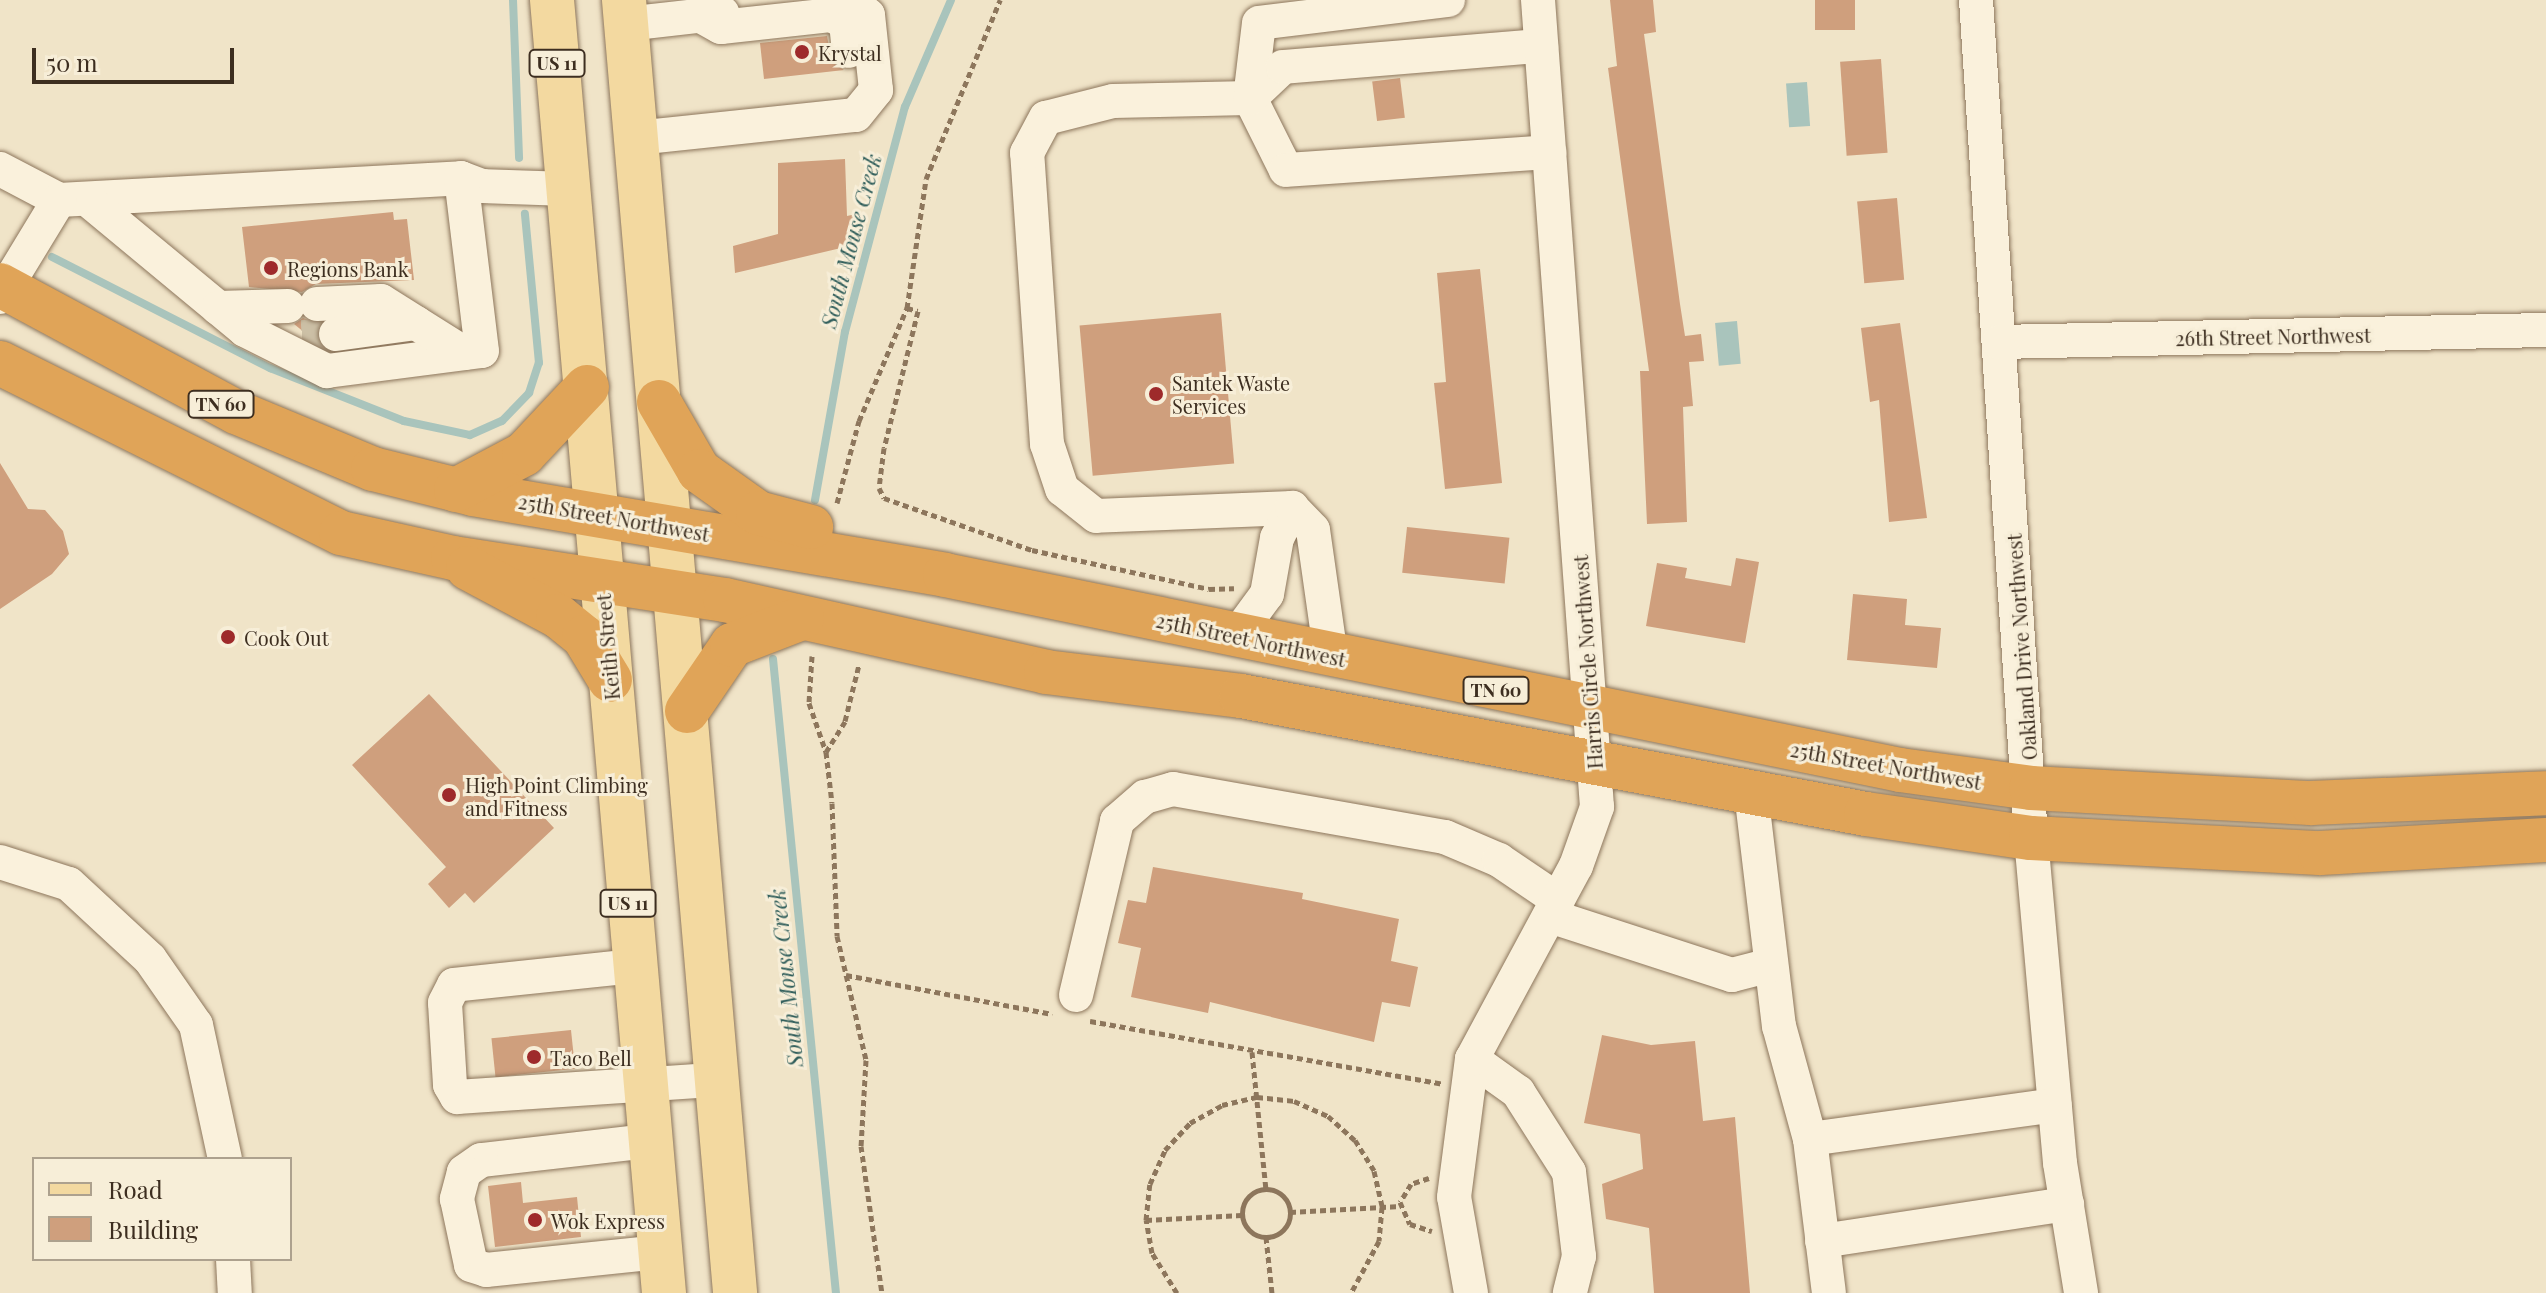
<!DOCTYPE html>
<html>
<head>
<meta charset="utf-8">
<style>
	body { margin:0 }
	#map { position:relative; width:2546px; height:1293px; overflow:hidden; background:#f0e4c8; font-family:"Playfair Display",serif }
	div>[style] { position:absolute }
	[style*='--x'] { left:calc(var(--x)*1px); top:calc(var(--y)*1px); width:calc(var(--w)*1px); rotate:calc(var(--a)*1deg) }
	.water>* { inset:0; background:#a9c4bc; transform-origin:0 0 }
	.stream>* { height:8px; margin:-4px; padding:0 4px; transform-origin:4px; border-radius:4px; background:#a9c4bc }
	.building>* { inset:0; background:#cf9f7d; transform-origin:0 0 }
	.minor-tunnel>* { height:34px; margin-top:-17px; transform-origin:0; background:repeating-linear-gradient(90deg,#ccc0a6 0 34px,transparent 0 51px) }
	.path>* { height:5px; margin-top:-2.5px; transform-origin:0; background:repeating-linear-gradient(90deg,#8d765c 0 6px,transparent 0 10px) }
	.path>.ring { margin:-2.5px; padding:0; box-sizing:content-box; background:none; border:5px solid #8d765c; border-radius:50% }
	.roads { filter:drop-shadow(0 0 2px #8d765c) drop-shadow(0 0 2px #8d765c) }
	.minor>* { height:34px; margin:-17px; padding:0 17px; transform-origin:17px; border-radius:17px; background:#faf1dc }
	.major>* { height:44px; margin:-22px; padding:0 22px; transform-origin:22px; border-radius:22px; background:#f3d9a0 }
	.highway>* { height:44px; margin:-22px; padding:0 22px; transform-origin:22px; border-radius:22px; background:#e0a458 }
	.dots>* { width:22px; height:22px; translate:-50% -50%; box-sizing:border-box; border:4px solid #f7eed8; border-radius:50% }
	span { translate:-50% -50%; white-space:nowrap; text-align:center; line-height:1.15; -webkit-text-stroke:6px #f7eed8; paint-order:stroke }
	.shield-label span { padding:2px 6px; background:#f7eed8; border:2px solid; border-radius:6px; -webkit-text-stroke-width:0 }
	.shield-label { font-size:18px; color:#3d2e20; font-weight:700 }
	.poi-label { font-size:20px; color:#3d2e20 }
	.left { translate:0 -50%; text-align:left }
	.street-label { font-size:20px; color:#3d2e20 }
	.water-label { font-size:22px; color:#2f5d5a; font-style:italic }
	.legend { position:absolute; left:32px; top:1157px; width:260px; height:104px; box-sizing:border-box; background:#f7eed8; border:2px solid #ada18e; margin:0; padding:10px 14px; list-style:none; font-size:24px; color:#3d2e20 }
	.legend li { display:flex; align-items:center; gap:16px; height:40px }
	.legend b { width:40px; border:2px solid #ada18e }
	.scale { position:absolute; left:32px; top:48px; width:202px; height:36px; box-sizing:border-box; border:4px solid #3d2e20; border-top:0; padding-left:10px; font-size:24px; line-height:28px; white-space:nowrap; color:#3d2e20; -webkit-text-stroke:6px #f7eed8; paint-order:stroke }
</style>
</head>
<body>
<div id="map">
	<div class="water">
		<div style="left:1807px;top:82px;width:44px;height:21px;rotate:86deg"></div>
		<div style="left:1737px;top:321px;width:43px;height:22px;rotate:85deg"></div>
	</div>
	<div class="stream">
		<div style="--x:513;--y:0;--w:158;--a:87.8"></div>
		<div style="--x:52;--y:257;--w:245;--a:27"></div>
		<div style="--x:270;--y:368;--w:144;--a:21.6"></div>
		<div style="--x:404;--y:421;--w:67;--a:12"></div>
		<div style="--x:470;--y:435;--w:35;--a:-24"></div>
		<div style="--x:502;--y:421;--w:39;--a:-46"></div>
		<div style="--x:529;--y:393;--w:32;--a:-72"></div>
		<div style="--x:539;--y:363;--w:150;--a:-95.4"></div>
		<div style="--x:815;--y:500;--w:171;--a:-79.9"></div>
		<div style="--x:845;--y:332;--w:233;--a:-75.1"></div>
		<div style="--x:905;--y:107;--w:116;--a:-66.7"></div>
		<div style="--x:773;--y:659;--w:637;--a:84.33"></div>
	</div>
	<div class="building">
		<div style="clip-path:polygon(1610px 0,1653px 0,1656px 32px,1644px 34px,1680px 304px,1685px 336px,1701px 334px,1704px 361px,1689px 362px,1693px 406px,1683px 407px,1687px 522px,1647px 524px,1640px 371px,1649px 371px,1608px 68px,1617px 66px)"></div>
		<div style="left:1815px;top:0;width:40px;height:30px"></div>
		<div style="clip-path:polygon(827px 36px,832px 62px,844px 70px,764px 79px,760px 43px)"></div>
		<div style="left:1881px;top:59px;width:94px;height:41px;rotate:86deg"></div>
		<div style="left:1400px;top:78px;width:40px;height:28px;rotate:83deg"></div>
		<div style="clip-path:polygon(845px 159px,847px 216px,856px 214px,858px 244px,735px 273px,733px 246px,778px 234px,778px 163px)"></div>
		<div style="left:1897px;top:198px;width:82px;height:40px;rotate:85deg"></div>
		<div style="clip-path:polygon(393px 212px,394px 220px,407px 219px,414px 280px,316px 284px,302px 292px,249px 287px,242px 227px)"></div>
		<div style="clip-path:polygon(1480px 269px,1502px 483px,1445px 489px,1434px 383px,1446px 382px,1437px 273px)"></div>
		<div style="left:1221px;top:313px;width:151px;height:142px;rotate:85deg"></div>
		<div style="clip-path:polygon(303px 318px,319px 324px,320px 345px,294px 324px)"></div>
		<div style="clip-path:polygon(1900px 323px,1927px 518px,1889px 522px,1879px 400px,1870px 402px,1861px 328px)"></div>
		<div style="clip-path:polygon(0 463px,28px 509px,45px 510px,63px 531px,69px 554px,52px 574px,0 609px)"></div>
		<div style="left:1407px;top:527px;width:103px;height:46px;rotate:6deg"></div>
		<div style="clip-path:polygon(1736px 558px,1759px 562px,1745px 643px,1646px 626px,1657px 563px,1687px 568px,1685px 578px,1731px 586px)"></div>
		<div style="clip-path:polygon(1853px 594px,1907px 599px,1905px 625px,1941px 628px,1937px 668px,1847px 660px)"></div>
		<div style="clip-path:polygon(429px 694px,554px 828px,474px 903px,465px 893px,449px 908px,428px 884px,446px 867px,352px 765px)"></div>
		<div style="clip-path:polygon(1153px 867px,1303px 893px,1302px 899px,1399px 919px,1391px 961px,1418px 967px,1410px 1007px,1382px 1002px,1374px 1042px,1210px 1002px,1208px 1013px,1131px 997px,1141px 948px,1118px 943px,1128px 900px,1146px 903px)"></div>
		<div style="left:571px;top:1030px;width:39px;height:80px;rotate:84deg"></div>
		<div style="clip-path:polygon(1602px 1035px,1651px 1045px,1695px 1041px,1703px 1121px,1735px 1117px,1750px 1293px,1654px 1293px,1649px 1228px,1606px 1219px,1602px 1184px,1643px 1169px,1640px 1134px,1584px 1123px)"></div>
		<div style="clip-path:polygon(521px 1182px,523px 1203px,577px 1197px,581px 1237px,495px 1247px,488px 1186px)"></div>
	</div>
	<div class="minor-tunnel">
		<div style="--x:302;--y:337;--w:34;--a:-5"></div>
	</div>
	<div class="path">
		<div style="--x:907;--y:308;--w:11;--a:15"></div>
		<div style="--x:918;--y:311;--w:141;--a:103.9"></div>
		<div style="--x:884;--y:448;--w:40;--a:97.1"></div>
		<div style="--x:879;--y:488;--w:11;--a:63"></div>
		<div style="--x:884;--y:498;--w:157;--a:19.4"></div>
		<div style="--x:1032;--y:550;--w:181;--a:12.4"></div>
		<div style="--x:1209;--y:589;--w:25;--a:-2"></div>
		<div style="--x:837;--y:503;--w:85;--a:-75"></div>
		<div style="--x:859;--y:421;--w:123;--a:-67"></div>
		<div style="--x:907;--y:308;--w:130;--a:-81.6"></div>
		<div style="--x:926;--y:179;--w:194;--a:-67.5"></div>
		<div style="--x:812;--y:656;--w:47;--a:93.7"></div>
		<div style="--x:809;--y:703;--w:52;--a:70.9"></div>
		<div style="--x:826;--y:752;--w:51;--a:83.3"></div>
		<div style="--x:832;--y:803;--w:133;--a:87.8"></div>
		<div style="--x:837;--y:936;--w:127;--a:76.8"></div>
		<div style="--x:866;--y:1060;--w:86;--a:93.3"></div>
		<div style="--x:861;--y:1146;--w:148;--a:81.9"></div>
		<div style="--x:826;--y:752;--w:36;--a:-58"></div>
		<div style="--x:845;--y:721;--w:58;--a:-76"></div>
		<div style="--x:846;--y:975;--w:210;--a:10.7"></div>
		<div style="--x:1090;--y:1021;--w:358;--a:10.1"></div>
		<div style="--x:1252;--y:1052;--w:139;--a:84.2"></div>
		<div style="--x:1429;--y:1178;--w:19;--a:162"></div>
		<div style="--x:1411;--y:1184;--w:21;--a:121"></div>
		<div style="--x:1400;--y:1202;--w:24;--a:66"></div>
		<div style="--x:1410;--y:1224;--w:23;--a:18"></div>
		<div class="ring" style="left:1242px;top:1189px;width:43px;height:43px"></div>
		<div style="--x:1290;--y:1212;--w:111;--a:-3.1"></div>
		<div style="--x:1146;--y:1220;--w:96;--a:-3"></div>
		<div style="--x:1266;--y:1237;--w:56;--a:83.9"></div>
		<div style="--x:1177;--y:1293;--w:47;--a:-122"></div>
		<div style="--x:1152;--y:1253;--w:34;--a:-100"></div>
		<div style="--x:1146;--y:1220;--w:36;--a:-84"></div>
		<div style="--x:1150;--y:1184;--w:37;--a:-66"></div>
		<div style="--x:1165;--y:1150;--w:37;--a:-47"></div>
		<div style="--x:1190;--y:1123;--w:37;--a:-29"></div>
		<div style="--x:1222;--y:1105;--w:36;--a:-13"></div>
		<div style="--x:1257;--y:1097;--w:37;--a:6"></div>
		<div style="--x:1294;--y:1101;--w:37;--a:24"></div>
		<div style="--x:1328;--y:1116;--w:36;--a:42"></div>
		<div style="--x:1355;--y:1140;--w:36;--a:58"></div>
		<div style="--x:1374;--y:1171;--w:37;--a:77"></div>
		<div style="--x:1382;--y:1207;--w:34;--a:95"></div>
		<div style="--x:1379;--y:1241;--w:59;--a:118.3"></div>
	</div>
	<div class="roads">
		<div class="minor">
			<div style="--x:1448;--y:0;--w:190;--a:173.1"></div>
			<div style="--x:1259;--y:23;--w:76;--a:96.8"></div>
			<div style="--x:1250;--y:98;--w:80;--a:63.4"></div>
			<div style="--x:1286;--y:170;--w:264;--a:-3.9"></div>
			<div style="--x:1976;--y:0;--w:840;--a:86.24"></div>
			<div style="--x:2031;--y:838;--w:326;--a:84.9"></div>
			<div style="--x:2060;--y:1163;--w:132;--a:80.8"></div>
			<div style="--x:699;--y:15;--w:25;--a:29"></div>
			<div style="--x:721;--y:27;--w:112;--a:-6.2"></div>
			<div style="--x:832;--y:15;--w:16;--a:30"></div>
			<div style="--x:846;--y:23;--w:28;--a:84"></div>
			<div style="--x:626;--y:24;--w:97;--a:-6.5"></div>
			<div style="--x:636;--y:138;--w:221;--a:-6"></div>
			<div style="--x:856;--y:115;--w:32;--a:-51"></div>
			<div style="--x:876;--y:90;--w:75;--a:-96.1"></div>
			<div style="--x:868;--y:15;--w:25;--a:-143"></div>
			<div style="--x:0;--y:169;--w:67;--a:27.7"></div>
			<div style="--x:59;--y:200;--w:403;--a:-3.1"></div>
			<div style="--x:461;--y:178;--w:22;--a:21"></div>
			<div style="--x:482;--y:186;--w:86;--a:2"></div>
			<div style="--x:88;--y:200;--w:204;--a:39.6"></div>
			<div style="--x:245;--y:330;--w:92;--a:26.6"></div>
			<div style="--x:327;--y:371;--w:156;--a:-7.4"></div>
			<div style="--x:482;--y:351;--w:174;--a:-96.9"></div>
			<div style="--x:0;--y:297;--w:114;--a:-58.7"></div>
			<div style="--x:317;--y:304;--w:64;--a:-2.7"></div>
			<div style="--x:381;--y:301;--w:98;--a:32.1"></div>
			<div style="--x:218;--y:308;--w:70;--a:-1.6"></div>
			<div style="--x:336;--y:334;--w:81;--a:-7.8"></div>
			<div style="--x:1999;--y:342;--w:547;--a:-1.26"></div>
			<div style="--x:1292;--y:508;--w:196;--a:177.7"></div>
			<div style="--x:1096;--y:516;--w:43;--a:-141.5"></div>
			<div style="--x:1062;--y:489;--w:47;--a:-108.4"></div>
			<div style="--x:1047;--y:444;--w:292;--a:-93.9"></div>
			<div style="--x:1027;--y:153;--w:40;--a:-62"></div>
			<div style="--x:1046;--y:118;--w:69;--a:-14.2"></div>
			<div style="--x:1113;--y:101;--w:137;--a:-1.3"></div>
			<div style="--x:1250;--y:98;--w:45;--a:-43.2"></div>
			<div style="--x:1283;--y:67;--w:259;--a:-4.7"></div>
			<div style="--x:1236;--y:636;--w:52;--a:-53.6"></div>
			<div style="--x:1267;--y:594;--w:57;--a:-79.9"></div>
			<div style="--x:1277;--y:538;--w:34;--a:-63"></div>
			<div style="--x:1292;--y:508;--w:30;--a:46"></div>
			<div style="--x:1313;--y:530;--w:127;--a:81.9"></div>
			<div style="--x:1751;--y:792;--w:236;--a:83.2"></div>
			<div style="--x:1779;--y:1026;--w:117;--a:74.7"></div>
			<div style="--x:1810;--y:1139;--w:155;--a:83"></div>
			<div style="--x:0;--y:862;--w:72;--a:17.7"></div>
			<div style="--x:69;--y:884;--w:110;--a:42.8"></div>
			<div style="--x:150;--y:959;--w:80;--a:55.1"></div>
			<div style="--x:196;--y:1025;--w:137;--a:77.8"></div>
			<div style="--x:1550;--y:916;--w:191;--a:18"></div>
			<div style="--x:1732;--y:975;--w:40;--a:-14.4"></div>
			<div style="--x:634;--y:966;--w:181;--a:174"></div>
			<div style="--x:454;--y:985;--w:20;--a:117"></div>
			<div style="--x:445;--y:1003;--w:82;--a:86.5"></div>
			<div style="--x:450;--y:1085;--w:14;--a:60"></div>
			<div style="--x:457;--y:1097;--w:259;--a:-3.8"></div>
			<div style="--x:1076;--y:995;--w:179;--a:-76.7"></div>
			<div style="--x:1117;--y:821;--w:37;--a:-41"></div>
			<div style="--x:1145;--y:797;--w:29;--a:-16"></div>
			<div style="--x:1173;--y:789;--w:276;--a:10"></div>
			<div style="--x:1445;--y:837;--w:59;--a:23.1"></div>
			<div style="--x:1499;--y:860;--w:71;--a:34.1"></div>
			<div style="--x:1472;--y:1059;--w:57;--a:35.7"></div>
			<div style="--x:1518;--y:1092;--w:95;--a:57.5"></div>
			<div style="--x:1569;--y:1172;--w:85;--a:83.2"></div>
			<div style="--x:1579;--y:1256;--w:38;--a:104"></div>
			<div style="--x:1810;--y:1139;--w:247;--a:-7.9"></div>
			<div style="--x:648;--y:1141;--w:168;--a:173.5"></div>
			<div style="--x:481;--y:1160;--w:21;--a:145"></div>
			<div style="--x:464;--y:1172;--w:28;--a:105"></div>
			<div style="--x:457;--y:1199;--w:67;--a:78"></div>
			<div style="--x:471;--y:1265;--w:16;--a:18"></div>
			<div style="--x:486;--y:1270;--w:176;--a:-5.9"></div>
			<div style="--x:1822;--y:1241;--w:248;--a:-8.6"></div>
			<div style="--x:233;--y:1259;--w:34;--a:87"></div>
			<div style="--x:1471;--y:1293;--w:97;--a:-100"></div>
			<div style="--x:1454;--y:1197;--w:139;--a:-82.6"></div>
			<div style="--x:1472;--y:1059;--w:219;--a:-61.7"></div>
			<div style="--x:1576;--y:866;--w:63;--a:-70.4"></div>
			<div style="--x:1597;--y:807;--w:809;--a:-94.18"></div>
		</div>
		<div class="major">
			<div style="--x:552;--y:0;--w:1298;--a:85.05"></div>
			<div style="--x:624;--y:0;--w:1298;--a:85.09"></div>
		</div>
		<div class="highway">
			<div style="--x:0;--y:285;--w:268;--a:28.3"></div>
			<div style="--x:236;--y:412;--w:148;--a:22.6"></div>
			<div style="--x:373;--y:469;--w:103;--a:14"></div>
			<div style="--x:473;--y:494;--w:479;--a:9.7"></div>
			<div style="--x:945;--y:575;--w:975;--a:11.54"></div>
			<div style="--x:1900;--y:770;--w:132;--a:7.8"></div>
			<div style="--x:2031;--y:788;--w:280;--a:3.1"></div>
			<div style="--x:2311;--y:803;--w:235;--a:-2.4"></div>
			<div style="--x:0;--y:363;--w:381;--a:26.5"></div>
			<div style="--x:341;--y:533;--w:115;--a:12.6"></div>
			<div style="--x:453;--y:558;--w:275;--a:8.8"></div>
			<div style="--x:725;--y:600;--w:329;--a:12.6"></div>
			<div style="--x:1046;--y:672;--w:196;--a:7"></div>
			<div style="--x:1241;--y:696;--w:636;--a:10.69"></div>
			<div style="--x:1866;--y:814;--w:167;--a:8.3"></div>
			<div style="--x:2031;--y:838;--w:289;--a:3"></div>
			<div style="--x:2320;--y:853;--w:226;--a:-3.3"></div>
			<div style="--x:659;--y:402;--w:80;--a:59.9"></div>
			<div style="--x:699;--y:471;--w:72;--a:35.4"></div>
			<div style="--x:758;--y:513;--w:55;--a:14.8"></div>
			<div style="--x:456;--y:490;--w:77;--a:-27.9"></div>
			<div style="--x:524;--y:454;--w:92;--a:-46.8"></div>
			<div style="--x:468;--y:568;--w:102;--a:28.1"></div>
			<div style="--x:558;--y:616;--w:33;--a:39"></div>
			<div style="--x:584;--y:637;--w:50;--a:58.8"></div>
			<div style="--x:687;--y:711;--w:80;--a:-55.7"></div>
			<div style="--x:732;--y:645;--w:75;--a:-21.1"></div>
		</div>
	</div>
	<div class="dots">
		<div style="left:802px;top:52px;background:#9e2a2b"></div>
		<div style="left:271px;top:268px;background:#9e2a2b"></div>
		<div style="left:1156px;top:394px;background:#9e2a2b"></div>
		<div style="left:228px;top:637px;background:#9e2a2b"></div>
		<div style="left:449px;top:795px;background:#9e2a2b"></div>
		<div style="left:534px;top:1057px;background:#9e2a2b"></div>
		<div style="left:535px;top:1220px;background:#9e2a2b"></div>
	</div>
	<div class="shield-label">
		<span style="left:557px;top:63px">US 11</span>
		<span style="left:221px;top:404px">TN 60</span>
		<span style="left:1496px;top:690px">TN 60</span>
		<span style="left:628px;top:903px">US 11</span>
	</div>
	<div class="poi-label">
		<span class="left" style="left:818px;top:52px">Krystal</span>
		<span class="left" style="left:287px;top:268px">Regions Bank</span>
		<span class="left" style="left:1172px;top:394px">Santek Waste<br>Services</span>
		<span class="left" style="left:244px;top:637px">Cook Out</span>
		<span class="left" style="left:465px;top:796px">High Point Climbing<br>and Fitness</span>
		<span class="left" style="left:550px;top:1057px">Taco Bell</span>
		<span class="left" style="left:551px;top:1220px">Wok Express</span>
	</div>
	<div class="street-label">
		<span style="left:2273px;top:336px;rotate:-1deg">26th Street Northwest</span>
		<span style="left:614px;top:517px;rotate:10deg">25th Street Northwest</span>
		<span style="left:1251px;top:639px;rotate:12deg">25th Street Northwest</span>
		<span style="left:607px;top:647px;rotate:-95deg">Keith Street</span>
		<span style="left:2021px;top:647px;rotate:-94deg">Oakland Drive Northwest</span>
		<span style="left:1587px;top:662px;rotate:-94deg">Harris Circle Northwest</span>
		<span style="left:1886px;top:765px;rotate:10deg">25th Street Northwest</span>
	</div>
	<div class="water-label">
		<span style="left:851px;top:241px;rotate:-75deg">South Mouse Creek</span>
		<span style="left:786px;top:978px;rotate:-96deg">South Mouse Creek</span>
	</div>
	<ul class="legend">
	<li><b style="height:10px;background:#f3d9a0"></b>Road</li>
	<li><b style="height:22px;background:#cf9f7d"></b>Building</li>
	</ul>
	<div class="scale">50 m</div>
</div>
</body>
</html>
